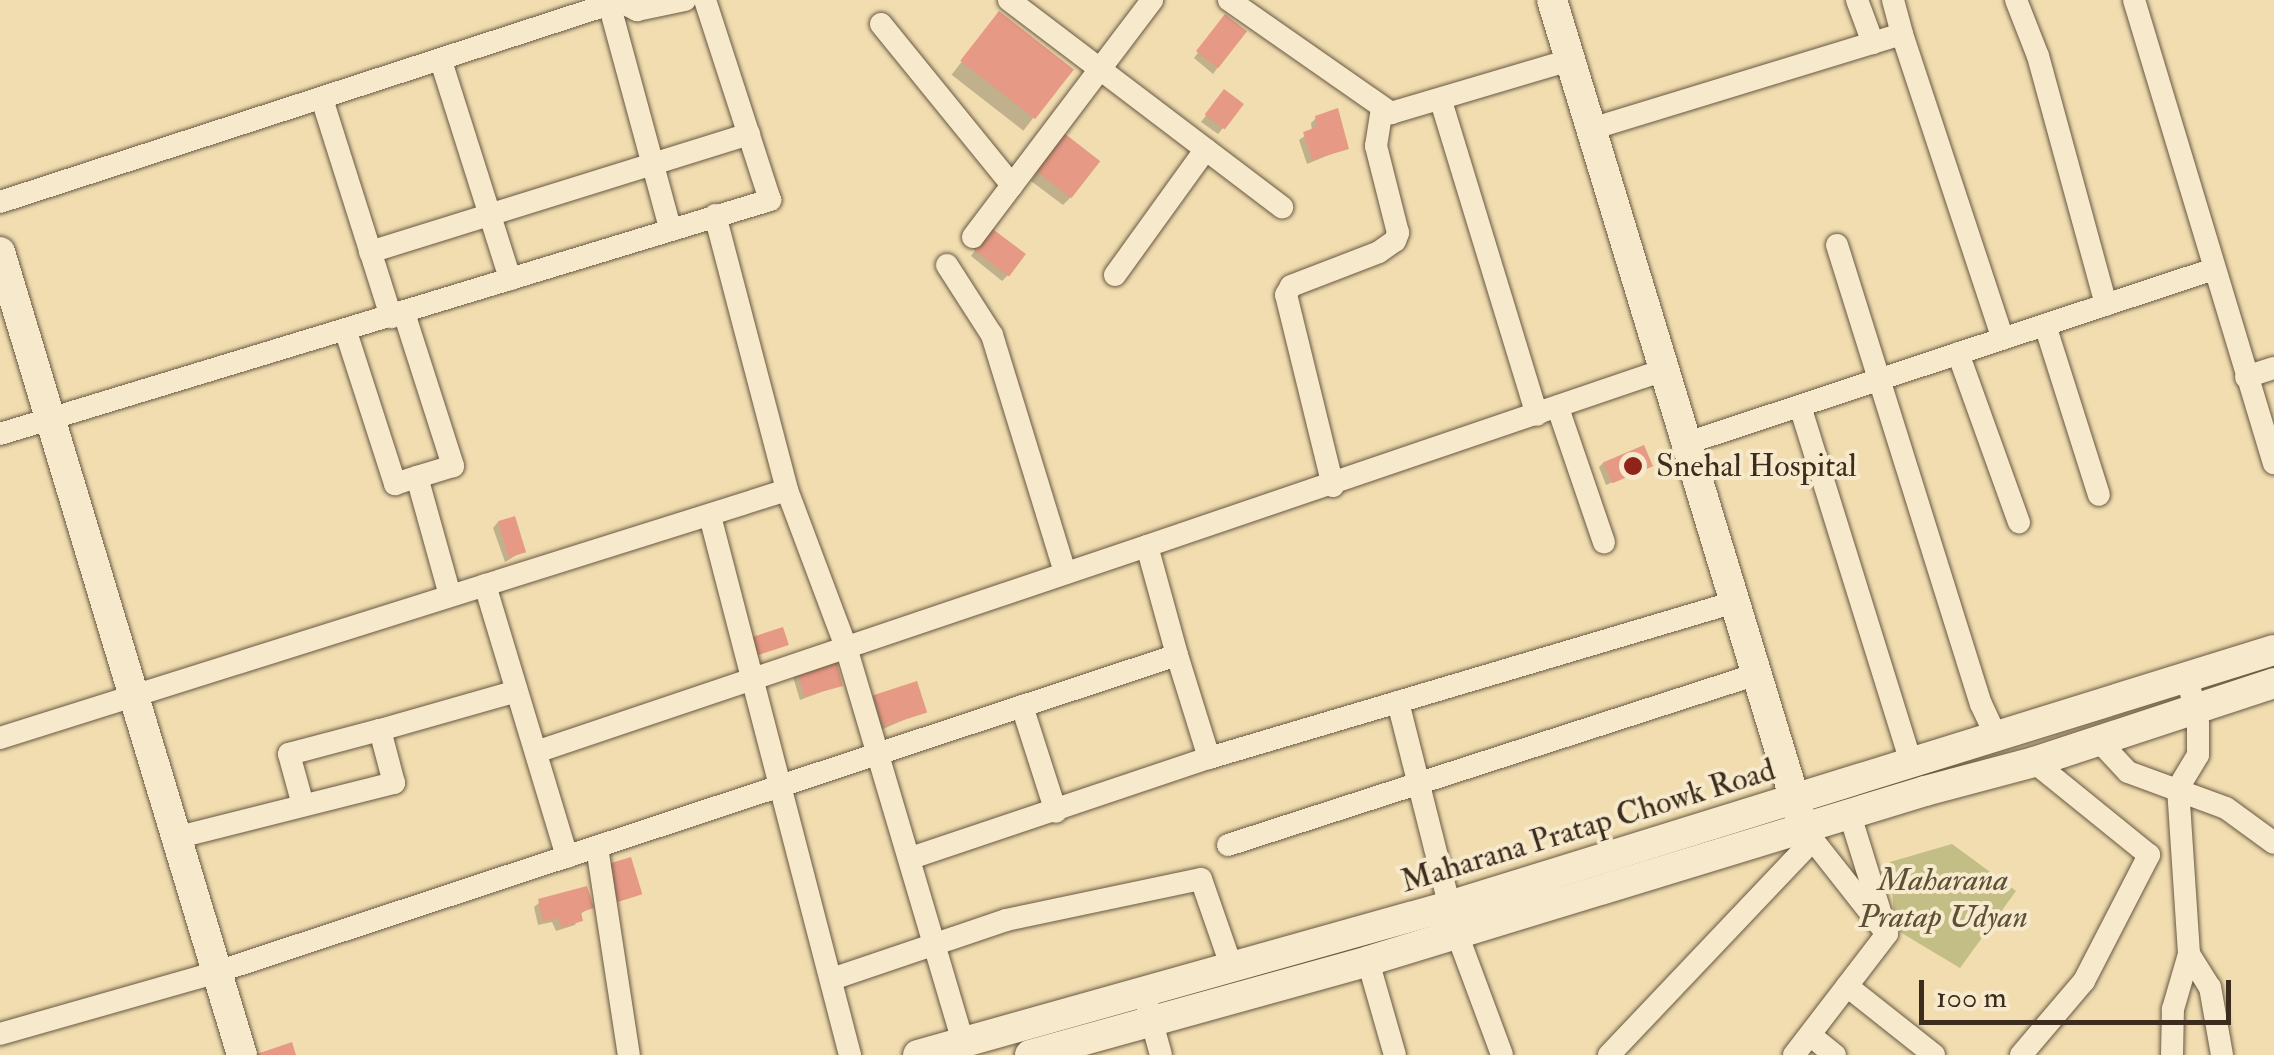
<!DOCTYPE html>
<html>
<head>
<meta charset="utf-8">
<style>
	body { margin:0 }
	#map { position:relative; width:2274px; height:1055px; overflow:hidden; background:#f1ddb0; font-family:"IM FELL Double Pica",serif }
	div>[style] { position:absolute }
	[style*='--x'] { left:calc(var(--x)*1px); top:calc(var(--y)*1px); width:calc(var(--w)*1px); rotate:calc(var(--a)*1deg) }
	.green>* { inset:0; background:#c2be86 }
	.shadow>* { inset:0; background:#0003; transform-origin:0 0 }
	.building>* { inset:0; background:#e69985; transform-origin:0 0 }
	.roads { filter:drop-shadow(0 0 2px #685842) drop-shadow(0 0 2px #685842) }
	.street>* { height:22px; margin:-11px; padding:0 11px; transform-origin:11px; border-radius:11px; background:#f6e9cc }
	.secondary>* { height:30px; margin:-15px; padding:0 15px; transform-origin:15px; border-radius:15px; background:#f6e9cc }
	.dots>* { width:28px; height:28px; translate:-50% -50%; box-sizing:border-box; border:5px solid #f6e9cc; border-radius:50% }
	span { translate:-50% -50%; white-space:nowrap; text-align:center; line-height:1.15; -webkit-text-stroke:8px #f6e9cc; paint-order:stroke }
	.poi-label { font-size:32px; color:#3b2c1e }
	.left { translate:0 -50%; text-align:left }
	.street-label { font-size:32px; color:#3b2c1e }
	.park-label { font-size:32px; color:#5d5038; font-style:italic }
	.scale { position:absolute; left:1919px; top:980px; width:312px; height:45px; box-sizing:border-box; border:5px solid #3b2c1e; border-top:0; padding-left:12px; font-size:30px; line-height:35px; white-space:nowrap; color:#3b2c1e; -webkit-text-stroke:8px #f6e9cc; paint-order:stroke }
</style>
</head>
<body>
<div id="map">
	<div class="green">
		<div style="clip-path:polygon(1952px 844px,2016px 891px,1960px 968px,1895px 929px,1890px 862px)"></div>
	</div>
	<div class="shadow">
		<div style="left:999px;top:14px;width:91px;height:77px;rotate:38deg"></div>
		<div style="clip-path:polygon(1220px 23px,1244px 31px,1213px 74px,1194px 58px)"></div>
		<div style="clip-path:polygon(1219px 98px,1223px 128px,1218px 134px,1201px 122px)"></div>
		<div style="clip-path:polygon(1316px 118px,1346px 148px,1307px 164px,1299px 140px,1312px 131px,1311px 123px)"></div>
		<div style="clip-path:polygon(1055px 144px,1072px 196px,1063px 205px,1031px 181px)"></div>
		<div style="clip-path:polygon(985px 236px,1008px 275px,1002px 281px,971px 256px)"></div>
		<div style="clip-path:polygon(1604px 462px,1650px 466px,1606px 485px,1599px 467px)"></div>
		<div style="clip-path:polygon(498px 522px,523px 551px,505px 562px,493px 528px)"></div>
		<div style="clip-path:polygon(798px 672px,840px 685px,800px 700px,793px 677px)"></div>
		<div style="clip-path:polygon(875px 695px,924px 711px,881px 730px,869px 701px)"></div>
		<div style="clip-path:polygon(540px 902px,591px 907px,579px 915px,575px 925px,556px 931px,552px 922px,538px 925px,534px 907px)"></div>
	</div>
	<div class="building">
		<div style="left:999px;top:11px;width:95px;height:63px;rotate:38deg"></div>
		<div style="left:1225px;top:14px;width:28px;height:47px;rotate:38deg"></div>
		<div style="left:1224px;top:89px;width:25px;height:32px;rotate:37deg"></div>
		<div style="clip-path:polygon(1338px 108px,1349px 149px,1312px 160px,1303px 132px,1317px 127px,1315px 116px)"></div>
		<div style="left:1064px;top:133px;width:46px;height:47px;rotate:38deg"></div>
		<div style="left:990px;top:227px;width:45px;height:28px;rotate:37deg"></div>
		<div style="left:1644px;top:445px;width:23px;height:44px;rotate:67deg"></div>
		<div style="left:515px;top:516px;width:38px;height:18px;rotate:73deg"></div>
		<div style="left:783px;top:627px;width:19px;height:37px;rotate:72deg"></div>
		<div style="left:836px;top:660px;width:27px;height:40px;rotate:75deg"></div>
		<div style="left:917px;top:681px;width:33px;height:46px;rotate:72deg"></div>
		<div style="left:631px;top:857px;width:39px;height:26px;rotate:73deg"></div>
		<div style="clip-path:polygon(587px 886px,594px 908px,581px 912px,583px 921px,562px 927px,557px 918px,543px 921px,538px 899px)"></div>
		<div style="clip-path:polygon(292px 1042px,296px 1055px,257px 1055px,257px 1054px)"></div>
	</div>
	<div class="roads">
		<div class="street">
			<div style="--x:1009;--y:0;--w:343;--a:37.2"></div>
			<div style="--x:1229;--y:0;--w:198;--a:34.9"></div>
			<div style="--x:1391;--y:113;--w:187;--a:-16.5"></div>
			<div style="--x:1857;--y:0;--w:46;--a:69.6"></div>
			<div style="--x:1893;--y:0;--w:35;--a:75"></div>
			<div style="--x:2016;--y:0;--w:60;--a:68.6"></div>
			<div style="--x:2038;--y:56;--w:258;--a:74.7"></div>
			<div style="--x:2134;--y:0;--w:484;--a:73.2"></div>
			<div style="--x:623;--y:3;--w:16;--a:27"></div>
			<div style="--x:637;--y:10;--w:49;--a:-11.8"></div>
			<div style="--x:610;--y:7;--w:229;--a:74.8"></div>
			<div style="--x:881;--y:24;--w:208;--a:50.9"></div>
			<div style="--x:441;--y:61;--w:229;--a:72.4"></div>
			<div style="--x:322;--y:99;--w:229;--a:72.4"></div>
			<div style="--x:1441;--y:101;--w:328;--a:73"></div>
			<div style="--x:1591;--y:129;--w:325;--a:-17"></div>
			<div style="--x:1902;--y:34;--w:321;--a:71.7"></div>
			<div style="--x:0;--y:202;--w:654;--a:-17.99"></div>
			<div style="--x:715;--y:215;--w:284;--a:75.3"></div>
			<div style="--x:787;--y:490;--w:168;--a:69.4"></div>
			<div style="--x:846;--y:647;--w:415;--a:73.5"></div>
			<div style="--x:973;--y:237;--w:297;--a:-52.9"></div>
			<div style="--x:1837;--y:245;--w:481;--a:72.6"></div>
			<div style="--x:1981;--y:704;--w:33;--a:65"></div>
			<div style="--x:370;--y:252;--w:397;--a:-17.3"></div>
			<div style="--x:947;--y:265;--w:83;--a:57.3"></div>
			<div style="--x:992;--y:335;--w:249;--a:72.9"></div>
			<div style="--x:1115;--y:275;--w:155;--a:-54.2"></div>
			<div style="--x:404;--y:313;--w:161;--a:72.2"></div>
			<div style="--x:453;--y:466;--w:38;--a:163"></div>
			<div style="--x:2045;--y:325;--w:178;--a:72.4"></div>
			<div style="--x:346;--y:332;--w:160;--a:72.1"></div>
			<div style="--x:395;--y:484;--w:23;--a:-18"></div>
			<div style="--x:417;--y:477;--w:123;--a:74.4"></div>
			<div style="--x:1958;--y:353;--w:180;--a:70.2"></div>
			<div style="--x:1664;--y:370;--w:546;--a:161.2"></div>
			<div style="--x:1147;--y:546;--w:113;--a:74.6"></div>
			<div style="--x:1177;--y:655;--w:108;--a:72.7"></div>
			<div style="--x:1209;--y:758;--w:549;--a:-16.52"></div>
			<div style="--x:2246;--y:377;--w:29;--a:-18"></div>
			<div style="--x:1800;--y:406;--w:374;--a:72.7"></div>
			<div style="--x:1558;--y:408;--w:142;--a:71.1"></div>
			<div style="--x:0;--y:434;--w:805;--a:-16.9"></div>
			<div style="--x:770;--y:200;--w:210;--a:-108"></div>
			<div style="--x:1687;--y:443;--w:555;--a:-18.27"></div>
			<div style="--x:1333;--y:486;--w:197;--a:-103.8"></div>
			<div style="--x:1286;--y:295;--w:10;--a:-61"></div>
			<div style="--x:1291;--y:286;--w:94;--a:-21.1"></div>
			<div style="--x:1379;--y:252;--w:19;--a:-35"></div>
			<div style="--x:1395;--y:241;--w:9;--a:-69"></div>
			<div style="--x:1398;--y:233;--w:90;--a:-104.2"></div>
			<div style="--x:1376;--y:146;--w:37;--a:-81"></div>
			<div style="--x:710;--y:516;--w:557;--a:75.44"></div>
			<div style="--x:485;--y:585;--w:284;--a:73.2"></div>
			<div style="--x:2187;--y:676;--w:48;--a:76.8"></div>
			<div style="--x:2198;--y:723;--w:32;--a:90"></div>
			<div style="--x:2198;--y:755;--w:39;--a:121"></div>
			<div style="--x:2178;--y:788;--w:166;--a:86.2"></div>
			<div style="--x:2189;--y:954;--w:39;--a:58"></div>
			<div style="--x:2210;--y:987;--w:69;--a:80"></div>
			<div style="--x:1398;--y:702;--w:236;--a:75.8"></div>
			<div style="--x:1456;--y:931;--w:132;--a:69.6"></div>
			<div style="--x:1022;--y:706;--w:111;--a:72.2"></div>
			<div style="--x:0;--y:738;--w:825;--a:-17.49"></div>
			<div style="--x:2099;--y:741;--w:42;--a:46.9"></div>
			<div style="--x:2128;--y:772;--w:104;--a:20.2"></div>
			<div style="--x:2226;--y:808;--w:59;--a:36.1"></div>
			<div style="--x:536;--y:752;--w:645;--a:-18.63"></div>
			<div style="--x:303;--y:805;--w:53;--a:-105.4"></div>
			<div style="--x:289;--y:754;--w:94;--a:-14.8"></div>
			<div style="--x:1850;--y:815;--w:111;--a:72.7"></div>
			<div style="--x:1805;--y:830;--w:132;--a:51.7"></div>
			<div style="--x:175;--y:838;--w:226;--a:-14.1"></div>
			<div style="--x:394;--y:783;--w:55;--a:-104.8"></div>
			<div style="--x:380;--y:730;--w:142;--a:-15.9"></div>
			<div style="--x:1228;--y:845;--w:556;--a:-17.91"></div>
			<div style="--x:597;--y:847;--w:210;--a:81.3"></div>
			<div style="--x:911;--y:858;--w:314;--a:-18.6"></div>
			<div style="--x:1368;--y:961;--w:98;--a:74"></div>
			<div style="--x:832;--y:979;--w:184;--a:-18.7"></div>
			<div style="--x:1006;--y:920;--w:199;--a:-11.9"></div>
			<div style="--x:1201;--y:879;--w:94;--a:70.8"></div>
			<div style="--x:1847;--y:986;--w:111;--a:38.4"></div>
			<div style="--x:1144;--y:993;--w:64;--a:74.7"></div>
			<div style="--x:0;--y:1034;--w:223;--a:-15.9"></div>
			<div style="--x:214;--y:973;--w:1014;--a:-18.27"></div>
			<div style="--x:1810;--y:1035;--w:32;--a:39"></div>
			<div style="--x:1609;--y:1055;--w:296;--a:-46.5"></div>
			<div style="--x:1794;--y:1055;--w:153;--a:-52.5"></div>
			<div style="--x:2021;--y:1055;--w:97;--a:-49.6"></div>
			<div style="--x:2084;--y:981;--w:142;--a:-62.7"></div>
			<div style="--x:2149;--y:855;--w:148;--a:-141"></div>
			<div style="--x:2172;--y:1055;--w:46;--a:-88.8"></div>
			<div style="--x:2173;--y:1009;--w:57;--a:-73.8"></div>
		</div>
		<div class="secondary">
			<div style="--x:1552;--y:0;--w:857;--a:73.11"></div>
			<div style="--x:0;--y:252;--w:839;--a:73.23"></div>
			<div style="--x:918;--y:1055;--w:552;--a:-15.67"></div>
			<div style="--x:1449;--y:906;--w:864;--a:-17.24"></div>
			<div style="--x:1030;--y:1055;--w:351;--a:-15.5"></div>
			<div style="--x:1368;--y:961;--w:582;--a:-16.97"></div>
			<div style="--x:1925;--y:791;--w:113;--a:-14.9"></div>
			<div style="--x:2034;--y:762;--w:253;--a:-18.2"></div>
		</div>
	</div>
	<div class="dots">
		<div style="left:1633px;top:466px;background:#8f2418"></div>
	</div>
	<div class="poi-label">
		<span class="left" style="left:1656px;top:466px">Snehal Hospital</span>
	</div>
	<div class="street-label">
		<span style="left:1588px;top:826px;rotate:-17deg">Maharana Pratap Chowk Road</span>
	</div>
	<div class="park-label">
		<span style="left:1943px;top:899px">Maharana<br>Pratap Udyan</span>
	</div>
	<div class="scale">100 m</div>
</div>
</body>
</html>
